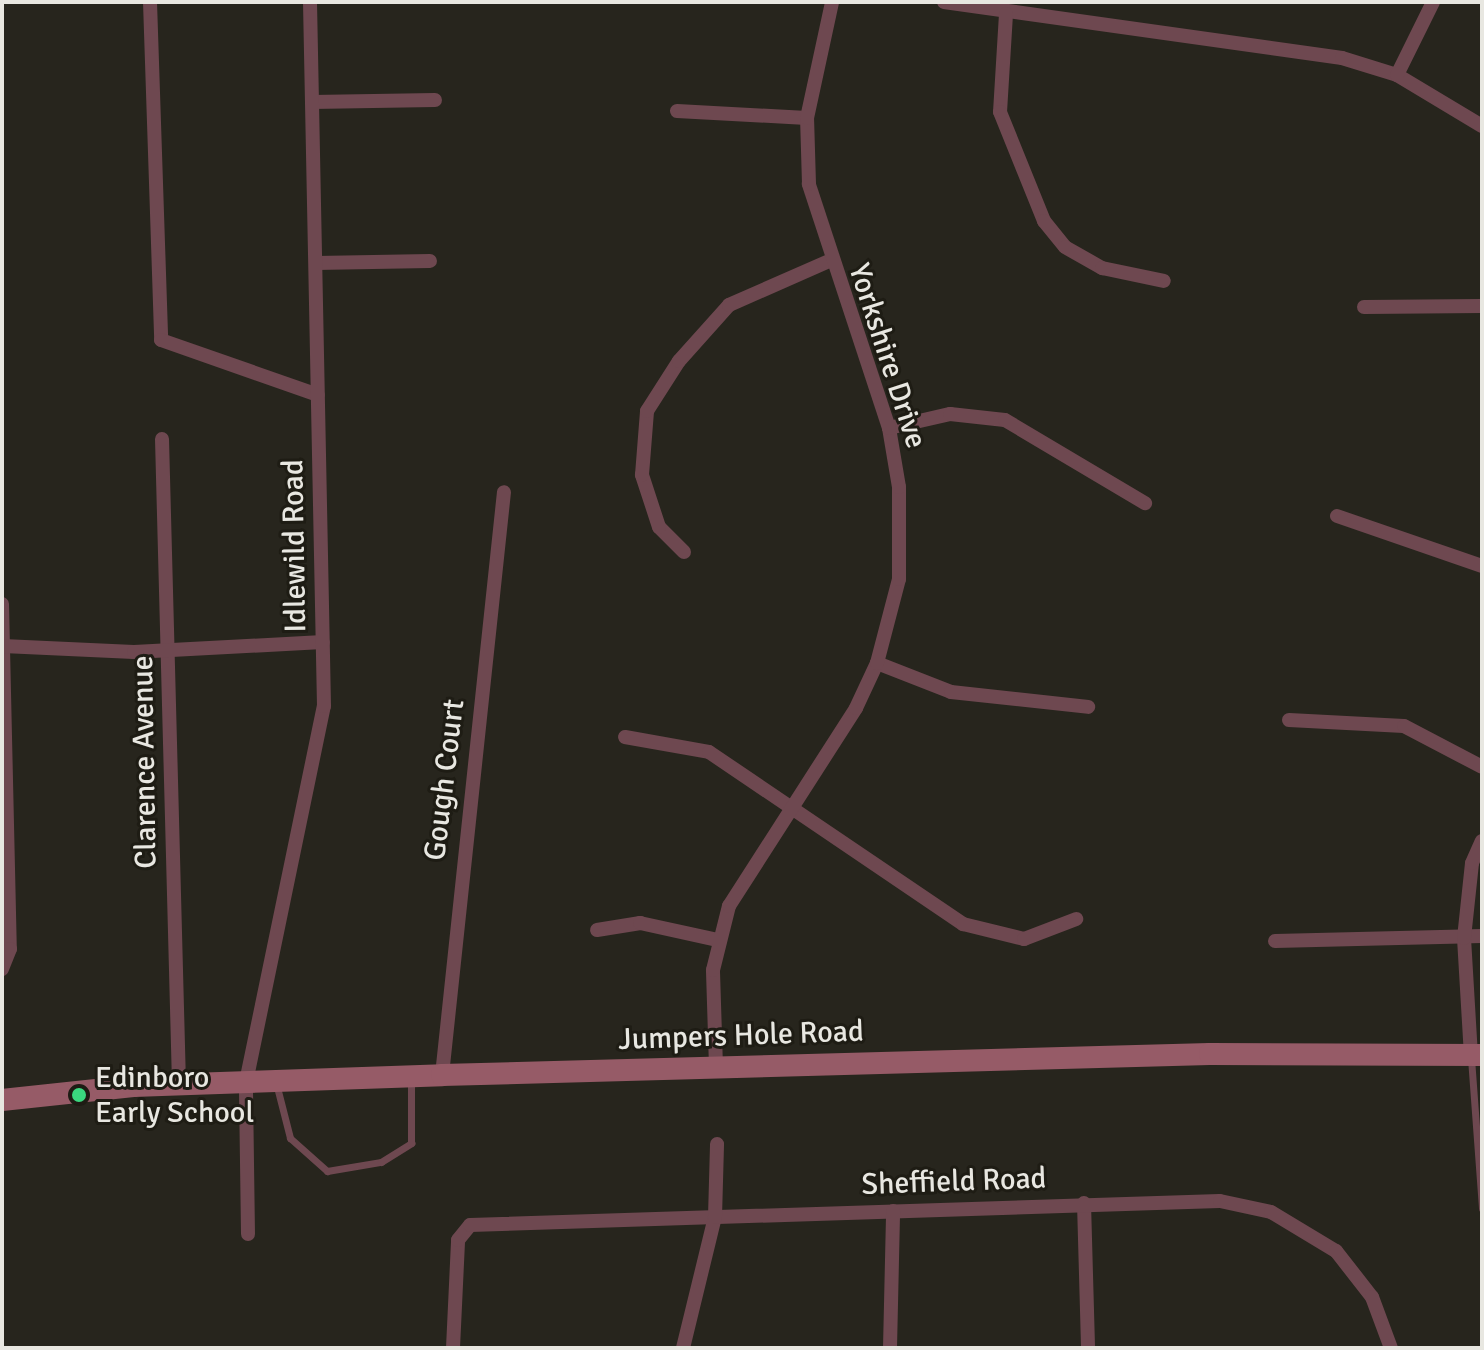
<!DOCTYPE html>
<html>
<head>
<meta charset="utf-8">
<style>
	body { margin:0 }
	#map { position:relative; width:1484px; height:1350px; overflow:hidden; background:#27251d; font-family:Signika,sans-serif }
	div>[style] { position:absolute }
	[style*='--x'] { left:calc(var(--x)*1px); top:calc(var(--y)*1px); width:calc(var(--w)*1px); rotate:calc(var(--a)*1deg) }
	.lane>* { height:7px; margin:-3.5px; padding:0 3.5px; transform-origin:3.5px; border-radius:3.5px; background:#6e4850 }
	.street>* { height:14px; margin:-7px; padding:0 7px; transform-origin:7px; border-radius:7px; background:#6e4850 }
	.secondary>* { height:22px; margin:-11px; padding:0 11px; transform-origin:11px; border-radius:11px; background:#965b67 }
	.dots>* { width:22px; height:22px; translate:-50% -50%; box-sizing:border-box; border:4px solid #1e1c14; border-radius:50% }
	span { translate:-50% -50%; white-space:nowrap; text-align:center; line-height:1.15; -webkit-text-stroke:6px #1e1c14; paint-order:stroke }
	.street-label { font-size:30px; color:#e8e7e1 }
	.poi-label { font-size:30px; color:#e8e7e1 }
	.left { translate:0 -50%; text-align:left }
	.frame { position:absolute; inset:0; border:4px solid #e8e7e1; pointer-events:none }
</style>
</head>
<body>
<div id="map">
	<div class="lane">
		<div style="--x:1471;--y:1058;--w:151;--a:85.8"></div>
		<div style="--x:276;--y:1083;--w:57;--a:75.7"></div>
		<div style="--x:290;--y:1138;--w:50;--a:41.7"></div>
		<div style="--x:327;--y:1171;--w:55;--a:-9.5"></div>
		<div style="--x:381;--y:1162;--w:36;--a:-32"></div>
		<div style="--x:411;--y:1143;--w:65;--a:-90"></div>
	</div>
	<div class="street">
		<div style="--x:150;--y:2;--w:338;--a:88.1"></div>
		<div style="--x:161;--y:340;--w:166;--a:19.3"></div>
		<div style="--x:944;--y:2;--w:402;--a:8"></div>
		<div style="--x:1342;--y:58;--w:58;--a:17.2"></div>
		<div style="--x:1397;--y:75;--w:99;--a:31"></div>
		<div style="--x:1006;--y:14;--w:98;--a:93.5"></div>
		<div style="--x:1000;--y:112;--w:118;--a:68"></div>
		<div style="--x:1044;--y:221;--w:33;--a:51"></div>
		<div style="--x:1065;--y:247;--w:43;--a:29.6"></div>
		<div style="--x:1102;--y:268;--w:63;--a:11.8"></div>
		<div style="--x:1397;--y:75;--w:81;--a:-63.7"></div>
		<div style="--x:312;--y:102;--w:123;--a:-0.9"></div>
		<div style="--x:677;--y:111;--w:130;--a:3.1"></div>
		<div style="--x:316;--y:263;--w:114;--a:-1"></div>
		<div style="--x:1364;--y:307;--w:118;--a:-0.5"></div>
		<div style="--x:889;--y:428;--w:63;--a:-12.9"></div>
		<div style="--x:950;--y:414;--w:55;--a:6.2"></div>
		<div style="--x:1005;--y:420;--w:163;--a:30.7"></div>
		<div style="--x:162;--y:439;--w:644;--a:88.49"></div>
		<div style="--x:1337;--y:516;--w:153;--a:19"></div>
		<div style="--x:684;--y:552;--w:35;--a:-135"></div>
		<div style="--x:659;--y:527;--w:55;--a:-108.1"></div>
		<div style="--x:642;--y:475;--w:64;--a:-85.5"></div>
		<div style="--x:647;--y:411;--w:59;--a:-57.4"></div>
		<div style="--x:679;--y:361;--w:75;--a:-48.2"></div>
		<div style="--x:729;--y:305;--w:109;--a:-23.7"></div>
		<div style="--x:2;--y:604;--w:345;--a:88.7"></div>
		<div style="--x:10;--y:949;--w:22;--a:112"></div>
		<div style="--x:3;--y:646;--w:131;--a:2.6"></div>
		<div style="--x:134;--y:652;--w:189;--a:-3"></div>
		<div style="--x:877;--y:663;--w:79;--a:21.4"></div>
		<div style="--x:951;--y:692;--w:138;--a:6.2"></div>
		<div style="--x:1289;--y:720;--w:115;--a:3"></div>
		<div style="--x:1404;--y:726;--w:88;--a:27.7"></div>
		<div style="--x:625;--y:737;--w:85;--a:10.1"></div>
		<div style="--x:709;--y:752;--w:307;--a:34.1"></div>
		<div style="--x:963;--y:924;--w:63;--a:13.8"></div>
		<div style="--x:1024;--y:939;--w:56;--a:-21"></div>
		<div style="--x:597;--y:930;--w:44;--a:-9.2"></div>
		<div style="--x:640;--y:923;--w:80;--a:12.3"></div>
		<div style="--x:1275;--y:941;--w:207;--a:-1.4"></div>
		<div style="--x:1471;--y:1056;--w:118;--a:-93.4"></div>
		<div style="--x:1464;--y:938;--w:75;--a:-83.9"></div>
		<div style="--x:1472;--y:863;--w:24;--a:-66"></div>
		<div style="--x:716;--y:1067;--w:97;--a:-91.8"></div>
		<div style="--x:713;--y:970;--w:66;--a:-76"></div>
		<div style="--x:729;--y:906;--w:235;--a:-57.3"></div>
		<div style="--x:856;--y:708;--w:50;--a:-65"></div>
		<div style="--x:877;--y:663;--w:87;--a:-75.3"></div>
		<div style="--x:899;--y:579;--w:92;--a:-90"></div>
		<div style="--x:899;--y:487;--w:60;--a:-99.6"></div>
		<div style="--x:889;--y:428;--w:257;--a:-108.2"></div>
		<div style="--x:809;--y:184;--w:66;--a:-91.7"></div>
		<div style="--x:807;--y:118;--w:119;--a:-77.8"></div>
		<div style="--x:442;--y:1075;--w:586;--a:-83.93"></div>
		<div style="--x:1084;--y:1203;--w:145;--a:88.4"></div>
		<div style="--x:248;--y:1234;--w:152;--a:-90.8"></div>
		<div style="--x:246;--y:1082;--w:384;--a:-78.3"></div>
		<div style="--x:324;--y:706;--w:704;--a:-91.14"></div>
		<div style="--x:453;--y:1348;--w:108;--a:-87.3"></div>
		<div style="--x:458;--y:1240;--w:19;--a:-51"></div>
		<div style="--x:470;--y:1225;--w:750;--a:-1.83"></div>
		<div style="--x:1220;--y:1201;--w:52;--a:12.2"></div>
		<div style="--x:1271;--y:1212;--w:76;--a:31"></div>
		<div style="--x:1336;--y:1251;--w:58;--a:52"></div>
		<div style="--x:1372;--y:1297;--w:54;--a:69.6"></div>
		<div style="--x:683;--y:1348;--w:135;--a:-76.3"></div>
		<div style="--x:715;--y:1217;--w:73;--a:-88.4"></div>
		<div style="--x:890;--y:1348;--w:137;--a:-88.7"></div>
	</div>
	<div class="secondary">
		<div style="--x:2;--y:1100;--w:132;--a:-6.1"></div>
		<div style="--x:133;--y:1086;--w:309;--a:-2"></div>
		<div style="--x:442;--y:1075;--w:768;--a:-1.57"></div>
		<div style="--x:1210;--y:1054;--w:272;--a:0.2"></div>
	</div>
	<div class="dots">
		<div style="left:79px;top:1095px;background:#3ad87f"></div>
	</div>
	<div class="street-label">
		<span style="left:887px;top:356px;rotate:72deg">Yorkshire Drive</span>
		<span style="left:295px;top:546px;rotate:-91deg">Idlewild Road</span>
		<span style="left:145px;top:762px;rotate:-91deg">Clarence Avenue</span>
		<span style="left:445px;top:780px;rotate:-83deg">Gough Court</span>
		<span style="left:741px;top:1036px;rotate:-2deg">Jumpers Hole Road</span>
		<span style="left:954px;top:1182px;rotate:-2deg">Sheffield Road</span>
	</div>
	<div class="poi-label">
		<span class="left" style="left:95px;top:1095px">Edinboro<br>Early School</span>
	</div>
	<div class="frame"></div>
</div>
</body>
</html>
